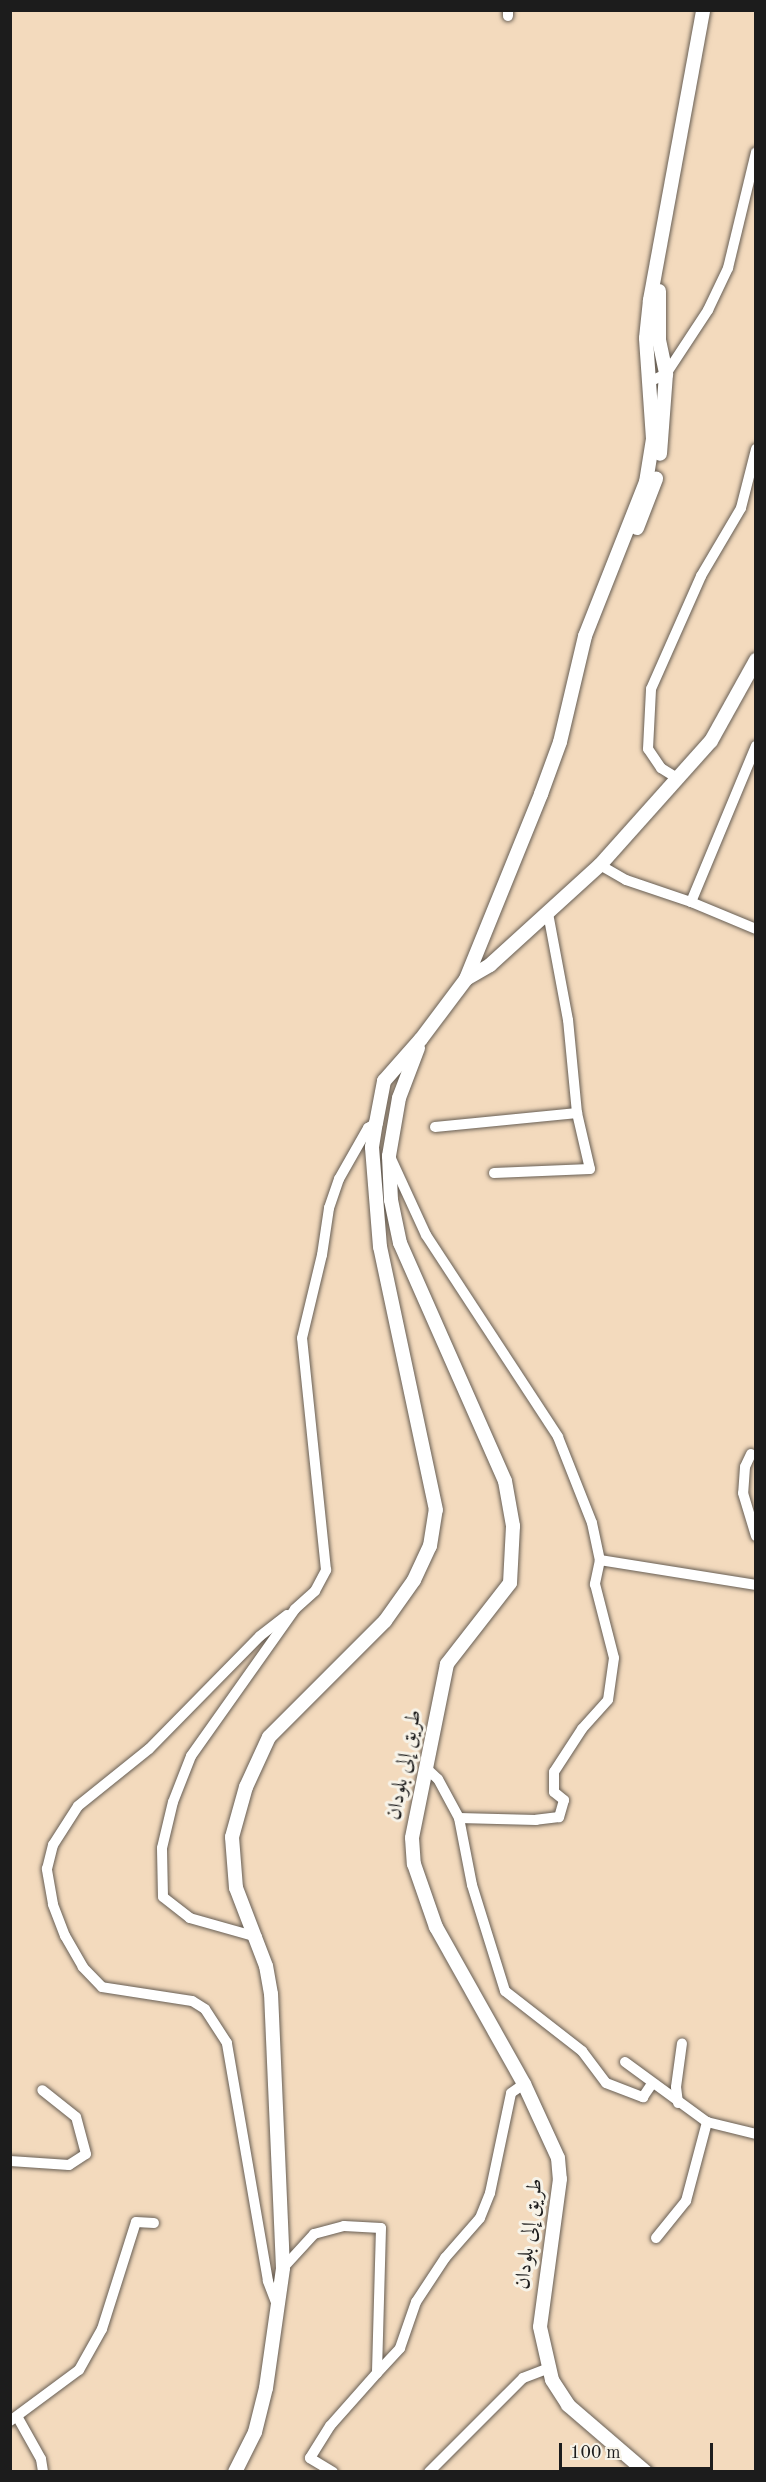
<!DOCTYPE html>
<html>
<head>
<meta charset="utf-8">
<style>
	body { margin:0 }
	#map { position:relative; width:766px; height:2482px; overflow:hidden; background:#f3dabd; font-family:"Old Standard TT",Amiri,serif }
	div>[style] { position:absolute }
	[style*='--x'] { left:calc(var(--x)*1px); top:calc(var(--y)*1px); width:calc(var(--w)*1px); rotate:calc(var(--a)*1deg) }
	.roads { filter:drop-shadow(0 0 2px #675e54) drop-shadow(0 0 2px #675e54) }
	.minor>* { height:10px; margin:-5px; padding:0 5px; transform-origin:5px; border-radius:5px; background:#fff }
	.major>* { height:14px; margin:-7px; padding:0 7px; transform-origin:7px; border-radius:7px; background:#fff }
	span { translate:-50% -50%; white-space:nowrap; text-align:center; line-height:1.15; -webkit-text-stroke:6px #f7f3e8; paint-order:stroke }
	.street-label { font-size:21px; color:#1c1c1c }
	.frame { position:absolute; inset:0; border:12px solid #1c1c1c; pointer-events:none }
	.scale { position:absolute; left:559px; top:2443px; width:154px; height:27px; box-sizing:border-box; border:3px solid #1c1c1c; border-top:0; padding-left:8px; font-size:18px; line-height:21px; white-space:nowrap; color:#1c1c1c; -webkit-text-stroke:4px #f7f3e8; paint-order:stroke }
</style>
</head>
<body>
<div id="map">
	<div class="roads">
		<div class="minor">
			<div style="--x:508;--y:16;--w:6;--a:-90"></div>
			<div style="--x:651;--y:381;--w:17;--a:-25"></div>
			<div style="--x:666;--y:374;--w:77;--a:-56.7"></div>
			<div style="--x:708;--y:310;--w:47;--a:-64.5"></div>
			<div style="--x:728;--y:268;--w:119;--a:-76.4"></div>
			<div style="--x:677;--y:778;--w:19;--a:-148"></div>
			<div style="--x:661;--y:768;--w:23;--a:-124"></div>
			<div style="--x:648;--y:749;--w:60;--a:-87.1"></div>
			<div style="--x:651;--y:689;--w:124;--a:-66.1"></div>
			<div style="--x:701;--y:576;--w:79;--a:-59.5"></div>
			<div style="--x:741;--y:508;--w:61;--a:-75.7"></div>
			<div style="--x:600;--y:865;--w:30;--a:30"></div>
			<div style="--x:626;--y:880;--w:69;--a:18.7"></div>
			<div style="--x:691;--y:902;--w:70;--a:22.6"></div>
			<div style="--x:691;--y:902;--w:169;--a:-67.4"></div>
			<div style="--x:435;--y:1127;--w:143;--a:-5.6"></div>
			<div style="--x:392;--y:1161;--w:81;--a:65.3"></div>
			<div style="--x:426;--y:1235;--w:241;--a:56.8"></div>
			<div style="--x:558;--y:1437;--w:92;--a:68.4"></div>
			<div style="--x:592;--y:1523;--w:38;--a:78"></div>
			<div style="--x:600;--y:1560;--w:25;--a:102"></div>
			<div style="--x:595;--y:1584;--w:76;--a:75.6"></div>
			<div style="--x:614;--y:1658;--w:42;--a:98.1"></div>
			<div style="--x:608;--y:1700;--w:39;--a:132"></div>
			<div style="--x:582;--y:1729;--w:51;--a:123.1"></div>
			<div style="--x:554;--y:1772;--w:20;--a:90"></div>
			<div style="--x:554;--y:1792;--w:13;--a:39"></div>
			<div style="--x:564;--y:1800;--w:18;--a:106"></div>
			<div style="--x:559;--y:1817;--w:23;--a:173"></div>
			<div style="--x:536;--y:1820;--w:77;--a:-178.5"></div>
			<div style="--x:494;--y:1173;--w:96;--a:-2.4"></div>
			<div style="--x:590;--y:1169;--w:57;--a:-103.1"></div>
			<div style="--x:577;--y:1113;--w:93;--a:-95.5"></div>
			<div style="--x:568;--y:1020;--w:109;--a:-100.6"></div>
			<div style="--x:751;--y:1454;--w:14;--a:115"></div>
			<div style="--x:745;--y:1467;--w:26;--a:94"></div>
			<div style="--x:743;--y:1493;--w:45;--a:73.2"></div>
			<div style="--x:600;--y:1560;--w:158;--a:9.1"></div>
			<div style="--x:426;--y:1768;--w:16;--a:43"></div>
			<div style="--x:438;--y:1779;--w:44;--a:61.7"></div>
			<div style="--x:459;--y:1818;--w:68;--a:79"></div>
			<div style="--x:472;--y:1885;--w:111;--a:72.7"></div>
			<div style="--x:505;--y:1991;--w:98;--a:37.9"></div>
			<div style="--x:582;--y:2051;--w:40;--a:53"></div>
			<div style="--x:606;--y:2083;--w:40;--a:21"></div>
			<div style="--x:643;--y:2097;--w:14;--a:-56"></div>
			<div style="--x:257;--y:1937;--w:70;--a:-164.2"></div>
			<div style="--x:190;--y:1918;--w:34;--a:-142"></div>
			<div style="--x:163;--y:1897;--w:49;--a:-91.2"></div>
			<div style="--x:162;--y:1848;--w:47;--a:-76.6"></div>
			<div style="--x:173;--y:1802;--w:49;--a:-68.6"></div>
			<div style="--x:191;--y:1756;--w:180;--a:-54.7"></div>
			<div style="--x:295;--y:1609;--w:27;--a:-42"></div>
			<div style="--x:315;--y:1591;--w:24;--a:-62"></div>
			<div style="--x:326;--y:1570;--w:233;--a:-95.9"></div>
			<div style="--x:302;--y:1338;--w:85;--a:-76.5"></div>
			<div style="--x:322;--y:1255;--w:48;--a:-81.5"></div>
			<div style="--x:329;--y:1208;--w:31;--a:-71"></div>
			<div style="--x:339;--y:1179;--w:59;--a:-60.4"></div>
			<div style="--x:368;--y:1128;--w:9;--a:-32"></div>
			<div style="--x:625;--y:2062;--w:102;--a:36.2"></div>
			<div style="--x:678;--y:2103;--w:16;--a:-97"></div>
			<div style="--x:676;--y:2087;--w:44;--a:-82.2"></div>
			<div style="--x:10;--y:2161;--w:59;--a:3.9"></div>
			<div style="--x:69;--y:2165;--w:20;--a:-33"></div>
			<div style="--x:86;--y:2154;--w:38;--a:-105"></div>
			<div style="--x:76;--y:2117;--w:43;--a:-141.5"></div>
			<div style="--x:656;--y:2238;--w:48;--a:-51"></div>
			<div style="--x:686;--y:2201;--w:82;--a:-75.1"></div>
			<div style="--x:707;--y:2122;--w:50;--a:13.8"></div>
			<div style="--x:283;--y:2268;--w:46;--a:-47.6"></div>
			<div style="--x:314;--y:2234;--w:31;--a:-15"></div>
			<div style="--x:344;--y:2226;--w:37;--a:3"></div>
			<div style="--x:381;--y:2228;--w:145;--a:91.6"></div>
			<div style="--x:377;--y:2373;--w:34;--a:-47"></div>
			<div style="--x:400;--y:2348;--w:49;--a:-70.8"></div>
			<div style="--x:416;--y:2302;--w:53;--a:-56.6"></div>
			<div style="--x:445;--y:2258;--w:53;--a:-48.8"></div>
			<div style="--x:480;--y:2218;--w:27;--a:-68"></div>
			<div style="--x:490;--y:2193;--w:102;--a:-78.1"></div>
			<div style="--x:511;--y:2093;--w:16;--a:-35"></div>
			<div style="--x:277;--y:2305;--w:26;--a:-111"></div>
			<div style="--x:268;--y:2281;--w:242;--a:-99.8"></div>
			<div style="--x:227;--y:2043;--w:40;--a:-122.9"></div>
			<div style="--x:205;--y:2009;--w:15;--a:-148"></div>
			<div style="--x:192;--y:2001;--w:91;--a:-171.2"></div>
			<div style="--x:102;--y:1987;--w:28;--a:-134"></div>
			<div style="--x:83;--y:1967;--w:36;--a:-120"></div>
			<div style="--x:65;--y:1936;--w:34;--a:-111"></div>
			<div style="--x:53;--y:1904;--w:36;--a:-100"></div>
			<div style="--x:47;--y:1869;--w:25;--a:-76"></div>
			<div style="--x:53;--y:1845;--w:46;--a:-57.3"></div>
			<div style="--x:78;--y:1806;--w:91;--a:-38.8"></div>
			<div style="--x:149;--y:1749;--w:158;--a:-45.5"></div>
			<div style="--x:260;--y:1636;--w:34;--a:-38"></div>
			<div style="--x:18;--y:2418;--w:47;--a:60.7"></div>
			<div style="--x:41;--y:2459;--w:13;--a:81"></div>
			<div style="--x:10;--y:2421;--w:86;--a:-36.5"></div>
			<div style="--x:79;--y:2370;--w:47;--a:-60.7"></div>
			<div style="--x:102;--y:2329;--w:112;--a:-72.4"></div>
			<div style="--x:136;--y:2222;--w:18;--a:3"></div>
			<div style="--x:333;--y:2472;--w:27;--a:-149"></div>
			<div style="--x:310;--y:2458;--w:38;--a:-58"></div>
			<div style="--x:330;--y:2426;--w:71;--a:-48.4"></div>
			<div style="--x:429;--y:2472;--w:133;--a:-45"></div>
			<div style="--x:523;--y:2378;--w:28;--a:-21"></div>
		</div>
		<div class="major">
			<div style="--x:659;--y:291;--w:49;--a:90"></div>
			<div style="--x:659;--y:340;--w:35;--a:78"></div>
			<div style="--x:666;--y:374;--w:80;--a:94.3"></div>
			<div style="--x:637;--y:528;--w:53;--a:-68.8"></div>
			<div style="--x:466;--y:979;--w:28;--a:-30"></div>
			<div style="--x:490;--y:965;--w:149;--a:-42.3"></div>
			<div style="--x:600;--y:865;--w:166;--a:-48.2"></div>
			<div style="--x:711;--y:741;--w:93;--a:-60.9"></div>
			<div style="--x:418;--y:1048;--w:53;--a:110.8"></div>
			<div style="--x:399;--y:1098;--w:59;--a:99.8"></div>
			<div style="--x:389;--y:1156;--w:44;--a:87.4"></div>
			<div style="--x:391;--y:1200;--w:44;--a:78.2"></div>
			<div style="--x:400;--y:1243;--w:260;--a:66.2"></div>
			<div style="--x:505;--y:1481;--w:46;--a:79.9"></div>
			<div style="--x:513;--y:1526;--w:57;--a:93"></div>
			<div style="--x:510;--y:1583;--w:103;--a:127.9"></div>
			<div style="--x:447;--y:1664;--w:177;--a:101.4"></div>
			<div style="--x:412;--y:1838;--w:26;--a:86"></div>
			<div style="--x:414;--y:1864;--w:67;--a:70.8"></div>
			<div style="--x:436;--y:1927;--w:180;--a:60.7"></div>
			<div style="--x:524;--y:2084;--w:81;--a:65.3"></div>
			<div style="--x:558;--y:2158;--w:21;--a:85"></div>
			<div style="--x:560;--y:2179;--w:149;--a:97.7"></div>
			<div style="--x:540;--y:2327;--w:54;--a:77.2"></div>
			<div style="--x:552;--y:2380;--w:30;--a:57"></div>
			<div style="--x:568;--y:2405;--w:103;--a:40.7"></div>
			<div style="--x:235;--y:2472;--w:45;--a:-63.4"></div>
			<div style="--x:255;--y:2432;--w:45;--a:-76"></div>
			<div style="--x:266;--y:2388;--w:121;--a:-81.9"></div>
			<div style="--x:283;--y:2268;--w:274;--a:-92.5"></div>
			<div style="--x:271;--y:1994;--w:28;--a:-100"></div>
			<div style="--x:266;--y:1966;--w:84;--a:-111"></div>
			<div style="--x:236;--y:1888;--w:51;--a:-94.5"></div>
			<div style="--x:232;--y:1837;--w:52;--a:-74.4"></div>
			<div style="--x:246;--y:1787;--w:55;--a:-65.3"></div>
			<div style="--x:269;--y:1737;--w:164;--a:-45"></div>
			<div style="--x:385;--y:1621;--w:50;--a:-54.7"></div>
			<div style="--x:414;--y:1580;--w:38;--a:-65"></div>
			<div style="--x:430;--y:1546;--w:36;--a:-81"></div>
			<div style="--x:436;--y:1510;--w:269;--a:-102"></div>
			<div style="--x:380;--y:1247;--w:100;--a:-94.6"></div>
			<div style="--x:372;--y:1147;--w:24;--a:-81"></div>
			<div style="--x:376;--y:1123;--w:43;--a:-79.2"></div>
			<div style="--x:384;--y:1081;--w:56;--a:-48.6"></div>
			<div style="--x:421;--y:1039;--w:75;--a:-53.1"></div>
			<div style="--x:466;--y:979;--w:200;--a:-67.9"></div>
			<div style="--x:541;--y:794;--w:55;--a:-69.9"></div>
			<div style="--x:560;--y:742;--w:109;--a:-76.7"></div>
			<div style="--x:585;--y:636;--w:166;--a:-68.4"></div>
			<div style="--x:646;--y:482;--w:44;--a:-80.8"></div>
			<div style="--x:653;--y:439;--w:101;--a:-94"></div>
			<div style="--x:646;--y:338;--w:38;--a:-84"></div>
			<div style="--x:650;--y:300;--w:295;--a:-79.6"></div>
		</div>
	</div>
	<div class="street-label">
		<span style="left:405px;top:1765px;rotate:-79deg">طريق إلى بلودان</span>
		<span style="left:530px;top:2234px;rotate:-83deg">طريق إلى بلودان</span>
	</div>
	<div class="frame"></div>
	<div class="scale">100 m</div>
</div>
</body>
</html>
